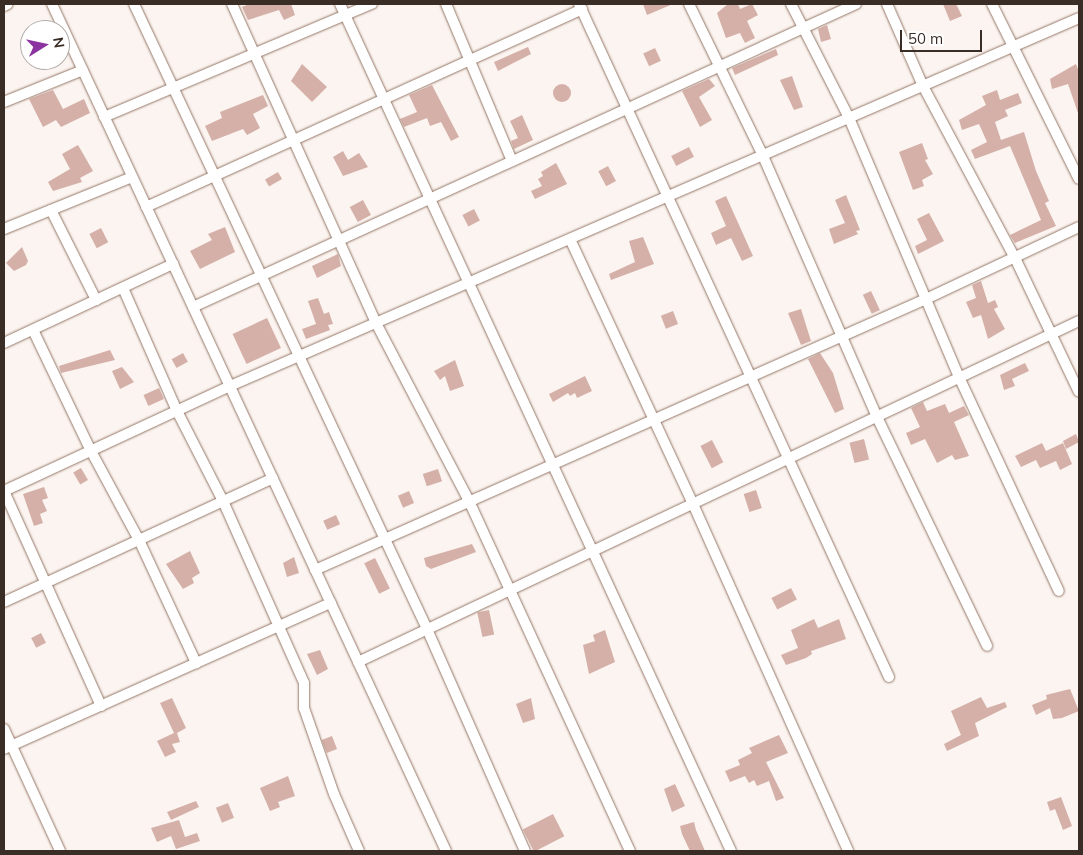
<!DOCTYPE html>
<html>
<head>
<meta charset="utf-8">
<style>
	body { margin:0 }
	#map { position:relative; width:1083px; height:855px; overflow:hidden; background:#fbf4f0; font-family:Mulish,sans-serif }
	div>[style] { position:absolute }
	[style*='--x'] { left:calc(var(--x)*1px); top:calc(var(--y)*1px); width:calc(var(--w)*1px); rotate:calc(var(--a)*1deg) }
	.building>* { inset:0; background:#d5b0a8; transform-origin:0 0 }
	.round { border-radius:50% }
	.roads { filter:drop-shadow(0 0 1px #957666) drop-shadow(0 0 1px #957666) }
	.minor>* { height:10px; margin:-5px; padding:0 5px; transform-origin:5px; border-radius:5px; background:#fff }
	span { translate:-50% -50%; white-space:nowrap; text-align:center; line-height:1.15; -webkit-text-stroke:4px #fff; paint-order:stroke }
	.frame { position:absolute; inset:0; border:5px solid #3a2d26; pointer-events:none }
	.north { position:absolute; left:20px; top:20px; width:50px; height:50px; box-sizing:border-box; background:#fff; border:1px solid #b0aba8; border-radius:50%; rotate:80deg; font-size:14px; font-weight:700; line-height:20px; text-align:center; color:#3a2d26 }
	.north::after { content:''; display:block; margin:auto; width:18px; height:22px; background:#8b339f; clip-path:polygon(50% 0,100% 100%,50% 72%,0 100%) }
	.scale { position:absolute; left:900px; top:30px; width:82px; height:22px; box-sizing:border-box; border:2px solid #3a2d26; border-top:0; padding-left:6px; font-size:15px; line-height:18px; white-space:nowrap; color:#3a2d26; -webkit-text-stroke:4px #fff; paint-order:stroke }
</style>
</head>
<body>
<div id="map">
	<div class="building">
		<div style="clip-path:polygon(249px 4px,291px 4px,295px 15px,284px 20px,279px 10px,248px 20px,242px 7px)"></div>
		<div style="clip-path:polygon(643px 4px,673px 4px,647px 15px)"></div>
		<div style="clip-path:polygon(728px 4px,738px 4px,740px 9px,752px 4px,758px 15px,747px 21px,755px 38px,745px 43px,740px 33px,726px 38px,717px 13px)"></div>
		<div style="clip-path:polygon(943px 4px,956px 4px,962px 16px,950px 21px)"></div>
		<div style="clip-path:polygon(827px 25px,831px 39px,821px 42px,818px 29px)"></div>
		<div style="clip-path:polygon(528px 47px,531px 54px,498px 71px,494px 62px)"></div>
		<div style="left:655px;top:48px;width:14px;height:13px;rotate:65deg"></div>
		<div style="clip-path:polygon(776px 49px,778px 55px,735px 75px,732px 68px)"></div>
		<div style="clip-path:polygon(302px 64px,327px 87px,312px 102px,291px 81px)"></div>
		<div style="clip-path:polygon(1076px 64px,1079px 72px,1078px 113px,1068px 84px,1052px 89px,1050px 79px)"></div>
		<div style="clip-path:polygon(792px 76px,803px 107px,794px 110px,780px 80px)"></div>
		<div style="clip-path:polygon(709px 79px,715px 86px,699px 97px,712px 120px,700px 127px,682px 91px)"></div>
		<div class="round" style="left:553px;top:84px;width:18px;height:18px"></div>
		<div style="clip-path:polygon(432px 85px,459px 137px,451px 141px,441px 122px,430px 126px,427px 118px,404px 127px,400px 119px,417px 112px,409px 95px)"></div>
		<div style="clip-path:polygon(53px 90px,63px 109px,84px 99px,90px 113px,61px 127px,56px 120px,43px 127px,29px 99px)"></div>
		<div style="clip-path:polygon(997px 90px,1000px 100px,1018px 93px,1022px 103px,1005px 110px,1008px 116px,995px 122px,1001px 140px,1024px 132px,1036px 171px,1049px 201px,1045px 203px,1056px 226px,1015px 243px,1010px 235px,1041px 220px,1010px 146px,975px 159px,971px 150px,987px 142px,979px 124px,962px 130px,959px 120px,986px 105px,982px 96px)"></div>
		<div style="clip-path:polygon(263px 95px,268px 106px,253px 114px,260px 128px,247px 135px,243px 129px,212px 141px,205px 126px,222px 118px,220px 112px)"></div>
		<div style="clip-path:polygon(522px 115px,533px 140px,514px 149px,511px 141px,518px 138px,510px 121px)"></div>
		<div style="clip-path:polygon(922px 143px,928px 159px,925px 160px,933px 174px,922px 180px,924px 186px,913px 190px,899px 152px)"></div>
		<div style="clip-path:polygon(78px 145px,93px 171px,80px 178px,82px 182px,53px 191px,48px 182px,70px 169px,62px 154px)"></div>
		<div style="left:689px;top:147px;width:11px;height:20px;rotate:63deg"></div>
		<div style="clip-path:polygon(343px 151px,348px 160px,359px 153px,368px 167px,343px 176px,333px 157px)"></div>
		<div style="clip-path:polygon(556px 163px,567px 184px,535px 199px,531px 191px,542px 186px,538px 179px,543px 176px,541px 172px)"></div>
		<div style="left:608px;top:166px;width:17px;height:11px;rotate:62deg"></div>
		<div style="left:278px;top:172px;width:8px;height:15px;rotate:60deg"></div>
		<div style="clip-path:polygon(846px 195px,860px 230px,856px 231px,858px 234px,834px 244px,829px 229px,845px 223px,835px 200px)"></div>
		<div style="clip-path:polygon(726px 196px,753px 256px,742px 261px,731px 238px,716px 245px,711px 233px,726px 226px,715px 201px)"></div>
		<div style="left:363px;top:200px;width:17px;height:15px;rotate:62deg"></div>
		<div style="left:474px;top:209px;width:13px;height:13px;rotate:63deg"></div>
		<div style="clip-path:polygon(929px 213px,944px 241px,918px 254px,915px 246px,927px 240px,917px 219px)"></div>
		<div style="clip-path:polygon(225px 227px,235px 252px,200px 269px,190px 251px,212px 240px,208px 234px)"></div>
		<div style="left:101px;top:228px;width:16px;height:13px;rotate:63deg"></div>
		<div style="clip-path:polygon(643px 237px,654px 264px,611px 280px,609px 274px,635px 262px,629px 241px)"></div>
		<div style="clip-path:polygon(22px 247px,28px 261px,26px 265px,14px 271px,6px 263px)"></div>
		<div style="clip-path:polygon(338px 254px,341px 266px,317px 278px,312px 266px)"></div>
		<div style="clip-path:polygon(981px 281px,988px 303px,995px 300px,998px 307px,994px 309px,1005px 329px,988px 339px,981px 315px,973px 318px,966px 302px,976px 298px,972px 285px)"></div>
		<div style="left:871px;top:291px;width:21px;height:9px;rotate:65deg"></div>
		<div style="clip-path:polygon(318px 298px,324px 314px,329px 312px,333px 324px,328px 325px,330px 330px,306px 339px,302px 329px,316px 324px,308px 301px)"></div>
		<div style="clip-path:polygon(801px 309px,811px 341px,801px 345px,788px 313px)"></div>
		<div style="left:673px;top:311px;width:14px;height:13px;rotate:69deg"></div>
		<div style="left:267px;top:318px;width:33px;height:38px;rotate:65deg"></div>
		<div style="clip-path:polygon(110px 350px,115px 360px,61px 373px,59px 366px)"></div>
		<div style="left:183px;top:353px;width:10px;height:13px;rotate:61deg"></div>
		<div style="clip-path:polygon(820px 353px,833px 373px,844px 409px,835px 413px,808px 359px)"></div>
		<div style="clip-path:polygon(455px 360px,464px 386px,450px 391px,445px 376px,440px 380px,434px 371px)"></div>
		<div style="clip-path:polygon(1025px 363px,1029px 371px,1012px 379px,1015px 386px,1004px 390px,1000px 375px)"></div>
		<div style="clip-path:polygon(122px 367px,134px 382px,120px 389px,112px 371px)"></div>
		<div style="clip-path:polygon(585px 376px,592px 391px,577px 398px,575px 393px,570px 396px,568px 393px,553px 402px,549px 394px)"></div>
		<div style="left:159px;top:388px;width:12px;height:17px;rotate:66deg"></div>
		<div style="clip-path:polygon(923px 402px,927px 411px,945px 404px,949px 413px,964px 406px,969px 415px,954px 422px,969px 456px,955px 460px,952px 455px,937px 463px,925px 439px,911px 445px,906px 433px,920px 427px,911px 408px)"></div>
		<div style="clip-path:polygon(1076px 434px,1079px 442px,1066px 449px,1063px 441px)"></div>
		<div style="left:864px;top:439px;width:21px;height:15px;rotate:76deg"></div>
		<div style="left:712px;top:440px;width:25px;height:13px;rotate:63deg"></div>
		<div style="clip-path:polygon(1042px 443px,1046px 451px,1063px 443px,1072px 464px,1060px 470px,1056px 461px,1040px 468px,1036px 460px,1021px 467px,1015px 456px)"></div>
		<div style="left:81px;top:468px;width:14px;height:9px;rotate:60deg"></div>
		<div style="left:438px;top:469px;width:13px;height:16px;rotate:72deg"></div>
		<div style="clip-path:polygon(44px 487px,48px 498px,42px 500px,47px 511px,40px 514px,43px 523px,34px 526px,23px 494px)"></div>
		<div style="left:756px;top:490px;width:19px;height:13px;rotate:72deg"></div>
		<div style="left:409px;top:491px;width:13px;height:12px;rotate:67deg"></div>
		<div style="left:336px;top:515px;width:10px;height:14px;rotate:66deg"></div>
		<div style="clip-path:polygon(472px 544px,476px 552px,431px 569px,426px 566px,424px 558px)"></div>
		<div style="clip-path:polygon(190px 551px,200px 573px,192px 578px,194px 583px,183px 589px,166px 564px)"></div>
		<div style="clip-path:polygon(294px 557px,299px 573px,287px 577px,283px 563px)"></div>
		<div style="left:375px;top:558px;width:34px;height:12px;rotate:64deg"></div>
		<div style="left:791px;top:588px;width:13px;height:22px;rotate:63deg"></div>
		<div style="left:489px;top:610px;width:25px;height:12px;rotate:78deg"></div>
		<div style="clip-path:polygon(814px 619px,818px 628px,839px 619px,846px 639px,811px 651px,812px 654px,806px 658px,786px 665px,781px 655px,798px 648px,791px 630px)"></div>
		<div style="clip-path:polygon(605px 630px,615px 662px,589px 674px,583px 645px,595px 641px,593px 635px)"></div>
		<div style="left:41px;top:633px;width:11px;height:11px;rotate:63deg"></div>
		<div style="clip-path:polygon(320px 650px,328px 669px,317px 675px,307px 654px)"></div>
		<div style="clip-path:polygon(1070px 689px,1079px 711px,1062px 718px,1053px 719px,1050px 708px,1036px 715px,1032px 705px,1047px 699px,1046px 695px)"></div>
		<div style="clip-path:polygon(981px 697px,987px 708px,1005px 702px,1007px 707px,975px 723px,979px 736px,947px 751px,944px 744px,961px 735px,951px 711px)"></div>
		<div style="clip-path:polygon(172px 698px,186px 728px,177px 733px,180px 742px,172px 744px,176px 752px,165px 757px,157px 741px,174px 733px,160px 703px)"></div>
		<div style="clip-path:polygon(531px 698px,535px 719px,523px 723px,516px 704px)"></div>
		<div style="clip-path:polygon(779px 735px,788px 753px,766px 762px,784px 798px,776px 801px,769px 781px,757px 786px,754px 780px,749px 783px,745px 776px,730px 782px,725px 771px,740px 765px,738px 760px,752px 753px,749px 748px)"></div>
		<div style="left:332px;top:736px;width:14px;height:11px;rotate:69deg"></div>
		<div style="clip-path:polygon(288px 776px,295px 796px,278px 802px,280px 807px,270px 811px,260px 788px)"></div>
		<div style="clip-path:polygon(675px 784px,685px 806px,672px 812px,664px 789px)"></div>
		<div style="clip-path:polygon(1061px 797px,1072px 826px,1063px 830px,1055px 809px,1050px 811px,1047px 802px)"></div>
		<div style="clip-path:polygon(196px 801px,199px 807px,171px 820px,167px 812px)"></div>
		<div style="left:228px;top:803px;width:16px;height:13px;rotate:68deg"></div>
		<div style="left:553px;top:814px;width:25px;height:34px;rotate:63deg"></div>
		<div style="clip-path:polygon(179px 820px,185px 837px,197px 833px,200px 841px,176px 849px,171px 836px,157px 842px,151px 828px)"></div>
		<div style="clip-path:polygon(694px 822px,696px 830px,705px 851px,690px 851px,682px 834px,680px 826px)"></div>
	</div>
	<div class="roads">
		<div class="minor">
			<div style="--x:52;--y:4;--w:934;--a:65.05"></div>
			<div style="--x:134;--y:4;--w:690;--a:64.88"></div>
			<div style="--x:427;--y:629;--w:243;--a:66.2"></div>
			<div style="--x:232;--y:4;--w:350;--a:65.7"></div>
			<div style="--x:376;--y:323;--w:201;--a:62.4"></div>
			<div style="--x:469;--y:501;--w:385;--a:65.3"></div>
			<div style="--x:340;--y:4;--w:933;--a:65.22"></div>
			<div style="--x:446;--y:4;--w:170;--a:67.2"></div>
			<div style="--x:579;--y:4;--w:741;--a:65.27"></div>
			<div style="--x:689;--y:4;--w:169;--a:64"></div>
			<div style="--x:763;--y:156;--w:285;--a:66.4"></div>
			<div style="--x:877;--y:417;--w:254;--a:64.3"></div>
			<div style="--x:791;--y:4;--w:128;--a:63"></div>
			<div style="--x:849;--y:118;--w:281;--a:67"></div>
			<div style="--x:959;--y:377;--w:236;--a:65"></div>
			<div style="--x:887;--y:4;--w:90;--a:66.3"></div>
			<div style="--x:923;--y:86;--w:195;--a:61.9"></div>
			<div style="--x:1015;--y:258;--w:148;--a:64.5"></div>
			<div style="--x:992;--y:4;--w:195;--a:63.6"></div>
			<div style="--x:4;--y:6;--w:4;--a:-27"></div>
			<div style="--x:4;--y:102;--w:85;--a:-22.1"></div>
			<div style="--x:104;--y:117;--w:291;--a:-22.9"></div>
			<div style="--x:146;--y:207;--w:479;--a:-24.4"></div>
			<div style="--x:51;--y:210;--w:101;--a:63.4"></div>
			<div style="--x:4;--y:229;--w:138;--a:-22.1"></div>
			<div style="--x:570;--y:239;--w:292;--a:65.1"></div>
			<div style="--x:693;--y:504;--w:380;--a:65.9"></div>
			<div style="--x:123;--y:288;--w:134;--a:66.3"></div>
			<div style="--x:177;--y:411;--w:101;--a:62.9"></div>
			<div style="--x:223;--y:501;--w:199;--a:66"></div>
			<div style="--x:304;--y:683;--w:25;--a:90"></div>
			<div style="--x:304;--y:708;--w:91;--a:70.8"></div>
			<div style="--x:334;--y:794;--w:62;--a:66.3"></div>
			<div style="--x:193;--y:307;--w:729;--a:-24.56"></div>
			<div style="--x:33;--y:330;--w:134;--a:64.4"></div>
			<div style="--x:91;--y:451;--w:101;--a:61.7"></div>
			<div style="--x:139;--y:540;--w:136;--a:65.1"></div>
			<div style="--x:4;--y:343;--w:187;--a:-25.1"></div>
			<div style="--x:4;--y:491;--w:249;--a:-24.9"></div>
			<div style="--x:230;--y:386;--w:925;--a:-23.43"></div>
			<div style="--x:4;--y:491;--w:236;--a:65.7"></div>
			<div style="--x:315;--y:570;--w:668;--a:-23.92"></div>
			<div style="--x:926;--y:299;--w:169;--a:-25.2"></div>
			<div style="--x:4;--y:602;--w:296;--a:-24.7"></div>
			<div style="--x:358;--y:662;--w:798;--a:-25.31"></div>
			<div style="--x:4;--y:729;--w:134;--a:65.3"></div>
			<div style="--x:4;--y:749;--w:358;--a:-24.1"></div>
		</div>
	</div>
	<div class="frame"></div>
	<div class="north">N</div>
	<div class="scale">50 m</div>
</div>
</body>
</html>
